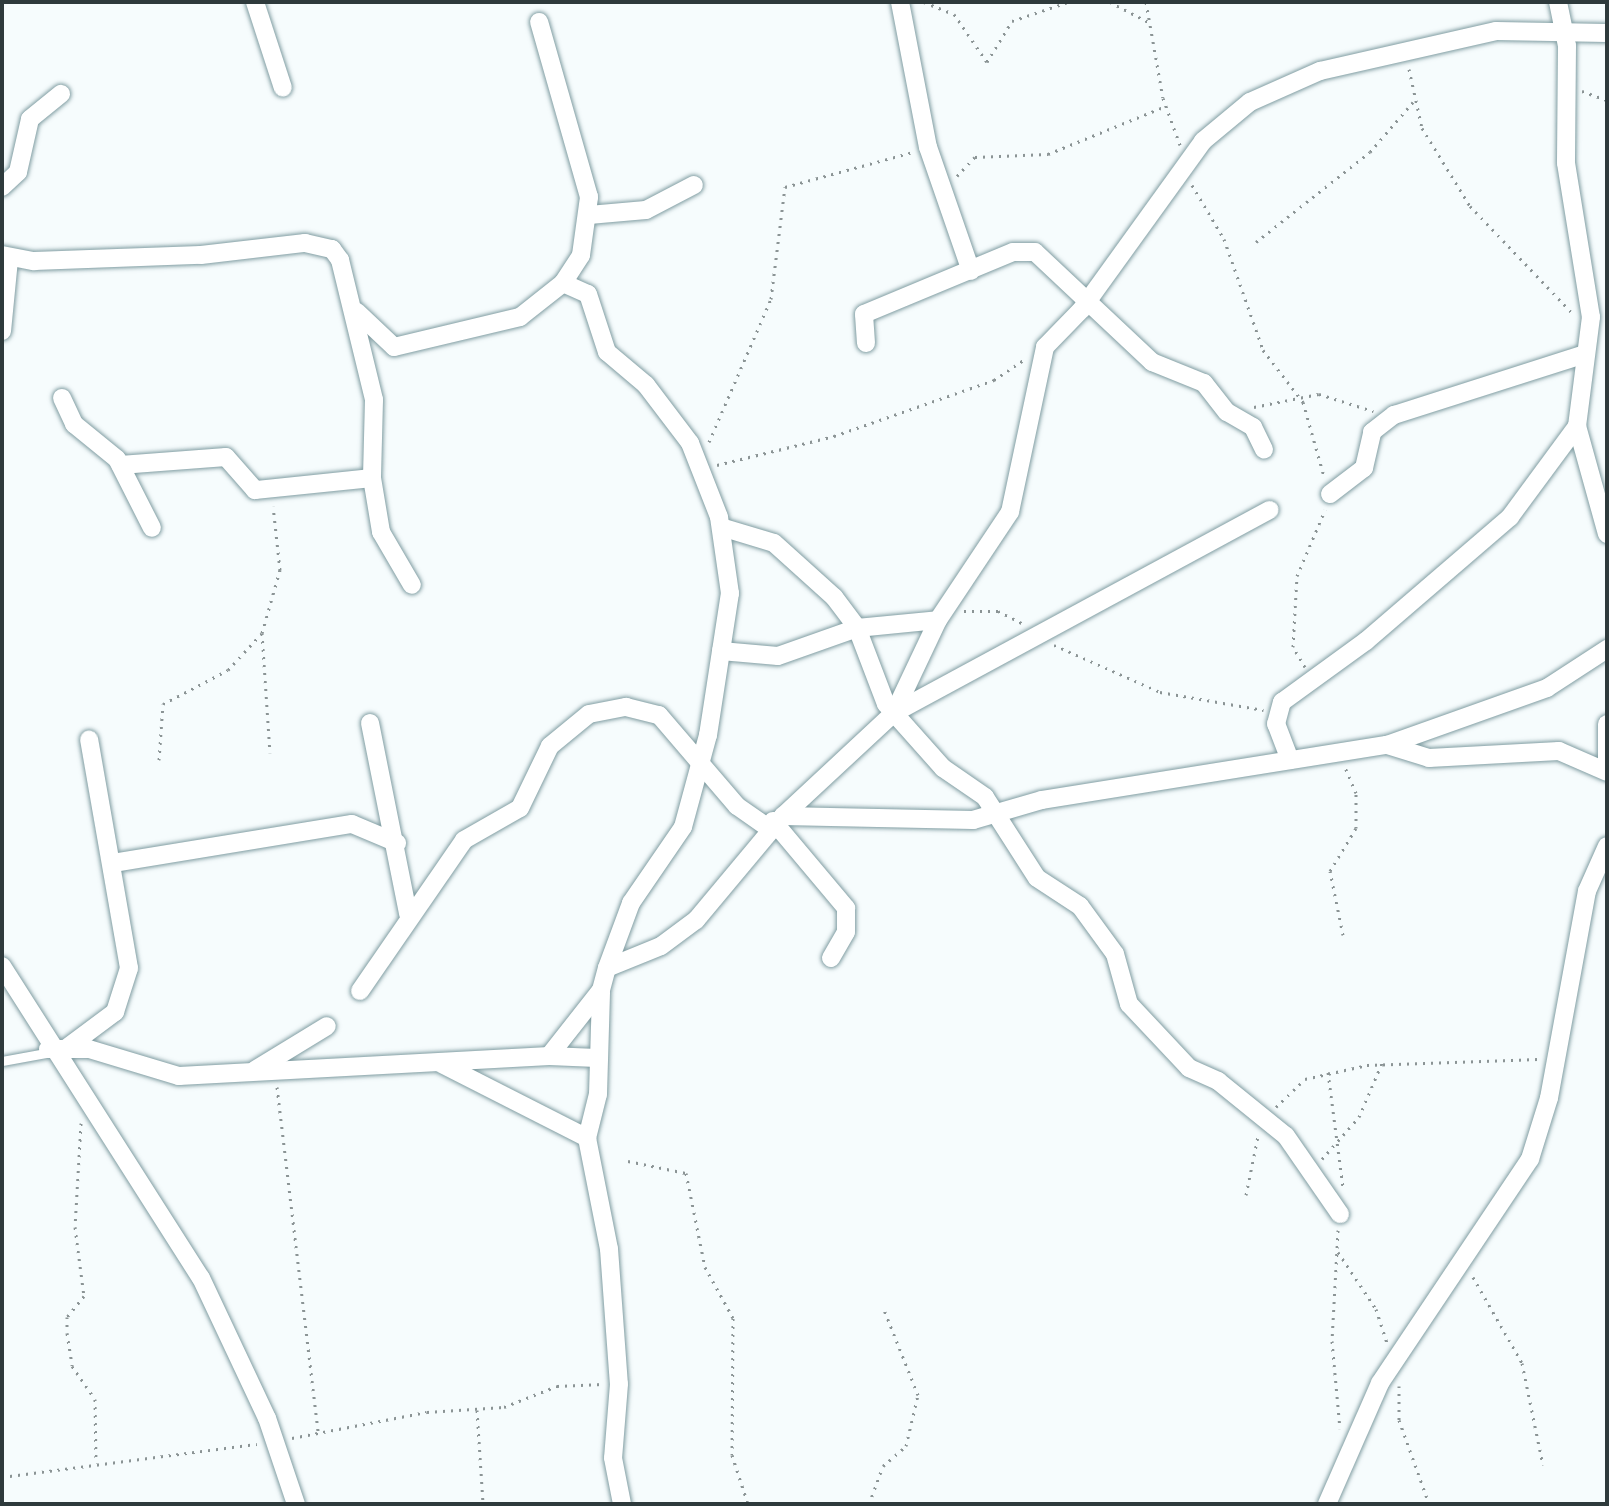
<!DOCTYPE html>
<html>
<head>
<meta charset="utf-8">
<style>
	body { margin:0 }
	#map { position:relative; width:1609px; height:1506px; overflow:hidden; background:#f6fcfd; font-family:"IBM Plex Serif",serif }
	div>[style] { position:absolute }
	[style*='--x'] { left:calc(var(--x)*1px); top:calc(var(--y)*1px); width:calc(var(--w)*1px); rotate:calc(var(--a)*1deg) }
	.path>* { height:3px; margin-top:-1.5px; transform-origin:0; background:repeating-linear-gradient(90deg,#8b9495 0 2px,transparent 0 8px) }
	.roads { filter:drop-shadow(0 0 2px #809da2) drop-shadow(0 0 2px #809da2) }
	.lane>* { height:9px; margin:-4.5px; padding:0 4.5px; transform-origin:4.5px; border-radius:4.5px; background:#fff }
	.street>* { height:18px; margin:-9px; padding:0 9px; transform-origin:9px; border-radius:9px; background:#fff }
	span { translate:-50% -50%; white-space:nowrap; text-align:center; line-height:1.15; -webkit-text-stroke:6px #fff; paint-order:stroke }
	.frame { position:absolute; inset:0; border:4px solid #2e3a3c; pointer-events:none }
</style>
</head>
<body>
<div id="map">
	<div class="path">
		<div style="--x:924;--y:2;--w:32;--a:22"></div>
		<div style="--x:954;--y:14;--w:58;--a:55.5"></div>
		<div style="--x:987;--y:62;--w:48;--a:-58.6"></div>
		<div style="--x:1012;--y:21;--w:59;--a:-18.7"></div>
		<div style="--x:1110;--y:2;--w:45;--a:27.7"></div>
		<div style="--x:1146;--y:2;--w:97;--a:80"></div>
		<div style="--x:1163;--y:98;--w:50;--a:70.1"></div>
		<div style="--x:1409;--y:69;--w:60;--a:77.6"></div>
		<div style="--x:1422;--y:128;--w:92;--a:58.4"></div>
		<div style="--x:1470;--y:206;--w:151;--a:46.3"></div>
		<div style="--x:1582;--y:91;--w:27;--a:20"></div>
		<div style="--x:957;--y:176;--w:26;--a:-47"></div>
		<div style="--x:975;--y:157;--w:73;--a:-2.4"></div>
		<div style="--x:1048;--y:154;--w:127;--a:-22.1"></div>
		<div style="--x:1192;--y:185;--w:63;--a:59.3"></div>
		<div style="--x:1224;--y:239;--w:118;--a:70.6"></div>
		<div style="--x:1263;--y:350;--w:66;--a:52.4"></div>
		<div style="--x:1303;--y:402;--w:77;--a:74.2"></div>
		<div style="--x:1256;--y:242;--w:145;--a:-38.3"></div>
		<div style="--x:1370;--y:152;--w:66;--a:-49.3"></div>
		<div style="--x:1254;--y:407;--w:66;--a:-11.3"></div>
		<div style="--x:1319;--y:394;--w:57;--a:17.5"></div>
		<div style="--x:709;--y:442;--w:156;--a:-66.6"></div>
		<div style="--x:771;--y:299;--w:113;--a:-82.9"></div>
		<div style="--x:785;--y:187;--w:133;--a:-15.3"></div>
		<div style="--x:717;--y:465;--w:121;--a:-13.9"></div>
		<div style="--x:834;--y:436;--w:170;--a:-19.3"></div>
		<div style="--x:994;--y:380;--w:37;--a:-34"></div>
		<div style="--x:964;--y:611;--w:34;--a:0"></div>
		<div style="--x:998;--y:611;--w:30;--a:27"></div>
		<div style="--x:262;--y:633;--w:120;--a:86.2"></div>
		<div style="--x:1054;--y:645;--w:116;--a:23.9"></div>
		<div style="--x:1160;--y:692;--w:105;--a:9.9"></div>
		<div style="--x:1305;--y:667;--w:23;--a:-121"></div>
		<div style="--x:1293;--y:647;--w:71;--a:-86.8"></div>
		<div style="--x:1297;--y:576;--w:72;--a:-67"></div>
		<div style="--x:159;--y:760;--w:56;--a:-85.9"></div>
		<div style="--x:163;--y:704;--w:73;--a:-27.6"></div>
		<div style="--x:228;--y:670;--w:50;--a:-47.4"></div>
		<div style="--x:262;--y:633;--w:66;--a:-74.1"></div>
		<div style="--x:280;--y:570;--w:64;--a:-96.2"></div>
		<div style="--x:2;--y:808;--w:3;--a:-18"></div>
		<div style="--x:1343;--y:935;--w:65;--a:-101.5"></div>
		<div style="--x:1330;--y:871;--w:50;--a:-58.8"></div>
		<div style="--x:1356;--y:828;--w:35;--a:-90"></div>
		<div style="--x:1356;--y:793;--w:28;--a:-113"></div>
		<div style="--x:1328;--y:1072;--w:116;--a:82.6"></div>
		<div style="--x:277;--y:1087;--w:348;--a:83.2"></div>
		<div style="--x:1276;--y:1107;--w:40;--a:-44"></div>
		<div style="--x:1305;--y:1079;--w:64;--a:-12.7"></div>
		<div style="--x:1367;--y:1065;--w:171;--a:-2"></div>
		<div style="--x:81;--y:1123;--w:104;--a:93.3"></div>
		<div style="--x:75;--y:1227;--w:70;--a:82.6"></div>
		<div style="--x:84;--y:1296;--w:27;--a:129"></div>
		<div style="--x:67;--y:1317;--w:16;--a:90"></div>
		<div style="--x:67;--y:1333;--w:33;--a:81"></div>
		<div style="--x:72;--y:1366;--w:40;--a:55.1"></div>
		<div style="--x:95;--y:1399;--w:64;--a:89.1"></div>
		<div style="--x:1322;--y:1159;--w:56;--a:-48.6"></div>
		<div style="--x:1359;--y:1117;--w:59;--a:-66.9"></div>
		<div style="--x:628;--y:1161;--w:59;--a:11.7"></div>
		<div style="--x:686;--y:1173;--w:96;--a:78.6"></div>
		<div style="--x:705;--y:1267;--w:58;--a:61.2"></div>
		<div style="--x:733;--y:1318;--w:137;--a:90.4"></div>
		<div style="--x:732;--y:1455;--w:52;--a:71.9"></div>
		<div style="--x:1246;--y:1195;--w:60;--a:-78.5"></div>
		<div style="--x:1338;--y:1230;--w:111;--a:93.1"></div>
		<div style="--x:1332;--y:1341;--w:88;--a:84.8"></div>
		<div style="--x:1338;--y:1252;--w:69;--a:56.3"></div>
		<div style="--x:1376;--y:1309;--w:35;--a:72"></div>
		<div style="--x:1473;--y:1277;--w:99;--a:60.3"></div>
		<div style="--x:1522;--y:1363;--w:104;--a:78.4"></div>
		<div style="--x:1399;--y:1386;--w:34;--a:90"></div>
		<div style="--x:1399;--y:1420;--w:89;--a:70.3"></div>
		<div style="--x:477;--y:1410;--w:94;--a:86.3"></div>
		<div style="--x:292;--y:1438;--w:137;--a:-10.9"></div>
		<div style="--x:427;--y:1412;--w:77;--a:-3.7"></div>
		<div style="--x:504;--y:1407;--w:57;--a:-21.6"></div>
		<div style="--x:557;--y:1386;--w:46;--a:-2.5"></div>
		<div style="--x:2;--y:1477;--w:257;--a:-7.4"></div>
		<div style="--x:869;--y:1504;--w:40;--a:-69.8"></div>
		<div style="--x:883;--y:1466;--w:30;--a:-41"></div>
		<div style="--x:906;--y:1446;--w:52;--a:-76.8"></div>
		<div style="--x:918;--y:1395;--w:95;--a:-111.7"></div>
	</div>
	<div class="roads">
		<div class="lane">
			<div style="--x:2;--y:1061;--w:50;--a:-10.4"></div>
		</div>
		<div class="street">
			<div style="--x:255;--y:2;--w:90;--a:72"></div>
			<div style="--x:900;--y:2;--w:148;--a:79.1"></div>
			<div style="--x:928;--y:147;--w:131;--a:70.9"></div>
			<div style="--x:1558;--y:2;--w:45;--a:78.4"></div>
			<div style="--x:1567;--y:46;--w:117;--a:90.5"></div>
			<div style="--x:1566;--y:163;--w:156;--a:80.8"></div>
			<div style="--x:1591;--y:317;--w:110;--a:97.3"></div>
			<div style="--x:1577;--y:426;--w:112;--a:74.5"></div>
			<div style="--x:2;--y:187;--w:22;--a:-43"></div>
			<div style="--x:18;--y:172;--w:54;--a:-77.2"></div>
			<div style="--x:30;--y:119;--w:40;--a:-39"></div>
			<div style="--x:589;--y:215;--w:57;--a:-5"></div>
			<div style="--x:646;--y:210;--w:54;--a:-27.5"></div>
			<div style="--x:2;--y:255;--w:33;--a:11"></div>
			<div style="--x:34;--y:261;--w:167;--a:-2.1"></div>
			<div style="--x:201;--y:255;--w:105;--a:-6.6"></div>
			<div style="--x:305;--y:243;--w:28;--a:13"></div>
			<div style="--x:332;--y:249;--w:14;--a:54"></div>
			<div style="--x:340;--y:260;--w:144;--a:76.3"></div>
			<div style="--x:374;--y:400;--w:78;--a:91.5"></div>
			<div style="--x:372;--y:478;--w:118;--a:174.1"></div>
			<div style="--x:255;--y:490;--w:44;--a:-131.3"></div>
			<div style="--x:226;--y:457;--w:106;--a:175.7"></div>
			<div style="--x:563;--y:283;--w:27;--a:24"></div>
			<div style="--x:588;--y:294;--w:61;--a:71.9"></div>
			<div style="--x:607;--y:352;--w:51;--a:40.2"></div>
			<div style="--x:646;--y:385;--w:73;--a:52.8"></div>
			<div style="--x:690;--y:443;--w:79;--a:68.6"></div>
			<div style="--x:719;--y:517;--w:77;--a:81.8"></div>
			<div style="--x:730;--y:593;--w:144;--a:98.8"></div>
			<div style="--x:708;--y:735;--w:95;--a:105.2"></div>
			<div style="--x:683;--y:827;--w:92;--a:124.4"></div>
			<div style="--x:631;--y:903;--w:69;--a:110.3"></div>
			<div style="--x:357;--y:312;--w:51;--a:43.4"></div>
			<div style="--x:394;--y:347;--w:130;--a:-13.4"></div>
			<div style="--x:520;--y:317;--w:55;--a:-38.3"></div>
			<div style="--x:563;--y:283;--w:33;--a:-57"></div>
			<div style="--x:581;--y:255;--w:59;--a:-82.1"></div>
			<div style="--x:589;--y:197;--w:182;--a:-105.9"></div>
			<div style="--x:2;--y:331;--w:72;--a:-84.4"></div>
			<div style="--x:866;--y:343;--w:29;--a:-94"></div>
			<div style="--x:864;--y:314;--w:161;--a:-22.6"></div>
			<div style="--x:1013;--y:252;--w:22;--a:0"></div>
			<div style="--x:1035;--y:252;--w:161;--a:43.2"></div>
			<div style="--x:1152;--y:362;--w:56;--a:22"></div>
			<div style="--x:1204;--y:383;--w:37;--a:52"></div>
			<div style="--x:1227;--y:412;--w:30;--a:30"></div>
			<div style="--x:1253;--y:427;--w:25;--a:64"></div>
			<div style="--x:62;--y:398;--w:29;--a:65"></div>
			<div style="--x:74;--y:424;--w:55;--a:39.1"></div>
			<div style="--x:117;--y:459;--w:77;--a:63.1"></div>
			<div style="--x:372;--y:478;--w:55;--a:80.5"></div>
			<div style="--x:381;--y:532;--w:61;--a:59.7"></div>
			<div style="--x:1330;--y:494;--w:43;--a:-37.4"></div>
			<div style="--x:1364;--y:468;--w:37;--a:-77"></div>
			<div style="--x:1372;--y:432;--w:28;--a:-38"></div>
			<div style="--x:1394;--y:415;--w:197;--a:-17.7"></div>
			<div style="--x:721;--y:527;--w:55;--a:16.8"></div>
			<div style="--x:774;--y:543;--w:81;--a:42"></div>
			<div style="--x:834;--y:597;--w:39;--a:53"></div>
			<div style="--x:857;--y:628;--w:81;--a:69.1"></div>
			<div style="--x:886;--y:704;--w:86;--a:48.3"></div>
			<div style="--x:943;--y:768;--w:51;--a:34.6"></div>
			<div style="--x:985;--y:797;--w:96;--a:57.3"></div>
			<div style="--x:1037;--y:878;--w:51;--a:33.1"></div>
			<div style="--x:1080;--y:906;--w:59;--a:53.9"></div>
			<div style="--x:1115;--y:954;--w:52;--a:74.4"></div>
			<div style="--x:1129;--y:1004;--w:88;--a:46.8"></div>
			<div style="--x:1189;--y:1068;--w:32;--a:24"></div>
			<div style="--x:1218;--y:1081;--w:87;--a:39"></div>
			<div style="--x:1286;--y:1136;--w:95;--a:55.3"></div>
			<div style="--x:721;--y:651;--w:57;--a:5"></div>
			<div style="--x:778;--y:656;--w:84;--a:-19.5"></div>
			<div style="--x:857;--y:628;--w:81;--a:-5.6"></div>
			<div style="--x:894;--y:713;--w:427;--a:-28.4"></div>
			<div style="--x:370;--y:723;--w:195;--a:78.7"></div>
			<div style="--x:1607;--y:724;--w:47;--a:90"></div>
			<div style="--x:1387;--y:745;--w:44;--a:17.2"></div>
			<div style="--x:1429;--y:758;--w:130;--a:-3.1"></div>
			<div style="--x:1559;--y:751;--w:52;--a:23.6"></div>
			<div style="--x:1290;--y:760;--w:39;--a:-111"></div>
			<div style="--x:1276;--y:724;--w:23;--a:-75"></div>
			<div style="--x:1282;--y:702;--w:104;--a:-36"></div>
			<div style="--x:1366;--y:641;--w:190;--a:-40.7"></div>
			<div style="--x:1510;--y:517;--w:113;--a:-53.6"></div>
			<div style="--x:783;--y:816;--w:151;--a:-42.9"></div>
			<div style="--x:894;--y:713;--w:103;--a:-64.7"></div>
			<div style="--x:938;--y:620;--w:130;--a:-56.3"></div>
			<div style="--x:1010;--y:512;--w:169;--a:-78"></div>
			<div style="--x:1045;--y:347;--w:53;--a:-45.8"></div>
			<div style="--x:1082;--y:309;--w:207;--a:-54.2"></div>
			<div style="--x:1203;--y:141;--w:61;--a:-39.7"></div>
			<div style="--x:1250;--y:102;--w:77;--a:-23.9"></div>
			<div style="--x:1320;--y:71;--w:180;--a:-12.8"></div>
			<div style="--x:1496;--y:31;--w:111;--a:1"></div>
			<div style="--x:773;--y:821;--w:114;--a:50"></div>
			<div style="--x:846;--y:908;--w:24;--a:90"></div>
			<div style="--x:846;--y:932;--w:30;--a:120"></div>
			<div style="--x:113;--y:863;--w:242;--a:-9.3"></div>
			<div style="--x:352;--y:824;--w:49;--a:22.9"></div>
			<div style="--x:2;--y:966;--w:370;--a:57.5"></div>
			<div style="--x:201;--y:1278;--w:155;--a:64.8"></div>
			<div style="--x:267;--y:1418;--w:91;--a:71.4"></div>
			<div style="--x:360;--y:991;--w:183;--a:-55.4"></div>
			<div style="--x:464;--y:840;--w:64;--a:-29.7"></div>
			<div style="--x:520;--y:808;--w:69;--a:-64.2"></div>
			<div style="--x:550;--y:746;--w:50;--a:-39.4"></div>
			<div style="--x:589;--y:714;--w:38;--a:-11"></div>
			<div style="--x:626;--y:707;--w:34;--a:14"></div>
			<div style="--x:659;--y:715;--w:120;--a:49.4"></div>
			<div style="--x:737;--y:806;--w:37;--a:35"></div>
			<div style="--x:601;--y:993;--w:101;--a:91.7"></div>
			<div style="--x:598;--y:1094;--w:45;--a:104"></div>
			<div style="--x:587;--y:1138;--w:113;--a:78.8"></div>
			<div style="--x:609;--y:1249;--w:135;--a:85.8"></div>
			<div style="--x:619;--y:1384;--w:74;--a:94.6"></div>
			<div style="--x:613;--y:1458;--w:47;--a:78.9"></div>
			<div style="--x:68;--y:1047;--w:59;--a:-36.7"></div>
			<div style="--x:115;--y:1012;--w:46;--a:-72.3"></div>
			<div style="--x:129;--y:968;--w:232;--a:-99.9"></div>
			<div style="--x:48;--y:1049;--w:41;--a:0"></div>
			<div style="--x:89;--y:1049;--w:94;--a:16.7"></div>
			<div style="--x:179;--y:1076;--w:371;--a:-3.1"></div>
			<div style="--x:549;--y:1056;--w:84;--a:-51.8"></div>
			<div style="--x:601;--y:990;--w:23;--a:-75"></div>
			<div style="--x:607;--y:968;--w:58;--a:-22.2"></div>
			<div style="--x:661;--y:946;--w:44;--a:-36.6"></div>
			<div style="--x:696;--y:920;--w:136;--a:-50.1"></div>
			<div style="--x:783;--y:816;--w:190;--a:1.2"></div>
			<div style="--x:973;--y:820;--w:72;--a:-16.2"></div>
			<div style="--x:1042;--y:800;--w:349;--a:-9.1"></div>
			<div style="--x:1387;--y:745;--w:170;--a:-19.6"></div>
			<div style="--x:1547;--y:688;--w:72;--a:-33"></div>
			<div style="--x:549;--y:1056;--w:48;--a:2.4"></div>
			<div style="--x:442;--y:1064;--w:163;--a:27"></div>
			<div style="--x:255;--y:1070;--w:84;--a:-31.4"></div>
			<div style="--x:1327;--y:1504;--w:132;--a:-66.3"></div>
			<div style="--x:1380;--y:1383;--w:270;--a:-56.2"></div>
			<div style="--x:1530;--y:1159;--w:64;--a:-72.7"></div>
			<div style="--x:1549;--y:1098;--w:210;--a:-79.6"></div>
			<div style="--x:1587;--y:891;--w:49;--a:-66"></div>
		</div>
	</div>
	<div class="frame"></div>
</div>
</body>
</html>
